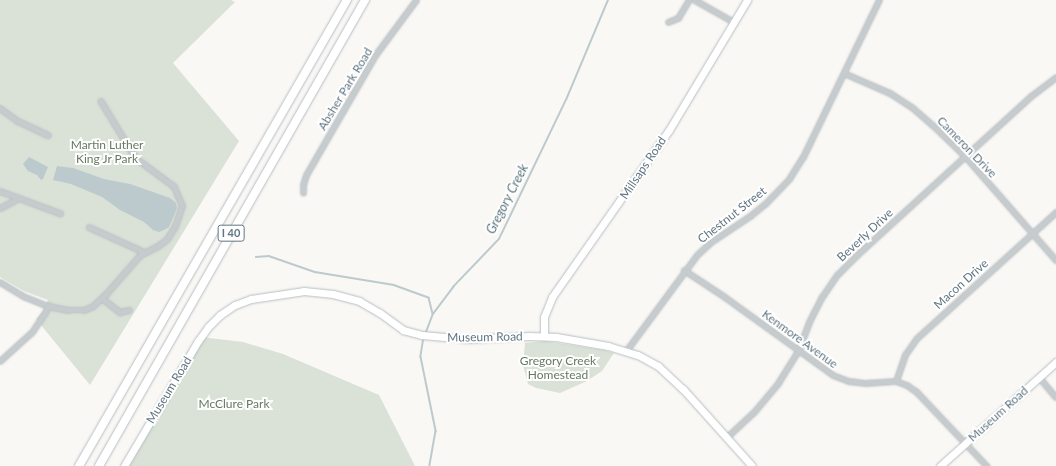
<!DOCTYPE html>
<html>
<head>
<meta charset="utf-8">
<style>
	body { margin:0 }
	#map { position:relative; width:1056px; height:466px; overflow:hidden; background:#f9f8f5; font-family:Lato,sans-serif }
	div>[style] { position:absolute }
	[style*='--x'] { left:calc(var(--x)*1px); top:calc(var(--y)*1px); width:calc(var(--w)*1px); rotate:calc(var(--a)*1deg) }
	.green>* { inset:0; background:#dae1d6 }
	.water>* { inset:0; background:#bccace }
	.stream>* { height:1.5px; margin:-0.75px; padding:0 0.75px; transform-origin:0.75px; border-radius:0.75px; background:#bccace }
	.roads { filter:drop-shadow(0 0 1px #b8bec2) drop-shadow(0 0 1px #b8bec2) }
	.street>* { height:4.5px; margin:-2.25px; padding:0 2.25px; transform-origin:2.25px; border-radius:2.25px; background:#c6cbce }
	.secondary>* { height:7px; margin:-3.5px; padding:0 3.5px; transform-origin:3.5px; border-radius:3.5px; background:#fff }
	.highway>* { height:8px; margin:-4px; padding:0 4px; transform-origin:4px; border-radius:4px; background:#fff }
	span { translate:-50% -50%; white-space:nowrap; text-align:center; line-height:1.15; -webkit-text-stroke:4px #fff; paint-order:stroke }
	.shield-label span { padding:1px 3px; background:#fff; border:1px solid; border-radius:3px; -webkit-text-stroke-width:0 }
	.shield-label { font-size:11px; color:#617683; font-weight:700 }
	.street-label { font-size:12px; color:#617683 }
	.park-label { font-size:12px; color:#667a60 }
	.water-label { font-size:13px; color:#5c767d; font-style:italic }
</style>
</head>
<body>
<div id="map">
	<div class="green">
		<div style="clip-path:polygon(0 0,231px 0,235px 2px,173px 63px,239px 141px,90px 385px,36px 319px,44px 310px,48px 300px,24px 291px,0 277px)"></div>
		<div style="clip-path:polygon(201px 337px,243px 342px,283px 354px,379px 395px,415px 466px,128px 466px)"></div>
		<div style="clip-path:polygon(545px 341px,603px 350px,614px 353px,602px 371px,587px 381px,560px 393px,536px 388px,528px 384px,523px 365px,525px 343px)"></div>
	</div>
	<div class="water">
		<div style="clip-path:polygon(29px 157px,48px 167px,43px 179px,41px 180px,37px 175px,28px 171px,23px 164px)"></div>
		<div style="clip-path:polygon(57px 166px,73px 168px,104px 179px,130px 184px,170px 198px,176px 203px,177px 208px,175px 213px,169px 227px,164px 230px,159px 232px,153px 230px,144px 222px,120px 210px,102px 197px,71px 184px,53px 180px)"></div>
	</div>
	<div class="stream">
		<div style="--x:256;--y:257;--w:13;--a:-4"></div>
		<div style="--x:269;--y:256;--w:49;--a:19.2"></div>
		<div style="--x:315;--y:272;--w:80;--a:9.3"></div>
		<div style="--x:394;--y:285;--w:37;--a:20"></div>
		<div style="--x:429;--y:298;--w:16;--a:76"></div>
		<div style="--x:426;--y:332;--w:19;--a:-69"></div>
		<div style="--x:433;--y:314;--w:34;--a:-53"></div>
		<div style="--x:453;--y:287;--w:66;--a:-46.2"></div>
		<div style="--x:499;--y:239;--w:154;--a:-64.3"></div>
		<div style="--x:566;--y:100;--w:108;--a:-67.2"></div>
		<div style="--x:424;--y:337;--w:20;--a:99"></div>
		<div style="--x:421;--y:357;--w:76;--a:78.5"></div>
		<div style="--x:436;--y:431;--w:36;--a:100"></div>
	</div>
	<div class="roads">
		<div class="street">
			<div style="--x:695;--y:0;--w:45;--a:29.4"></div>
			<div style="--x:668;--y:22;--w:11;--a:-22"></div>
			<div style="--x:678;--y:18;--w:21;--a:-59"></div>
			<div style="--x:844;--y:73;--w:50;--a:23.5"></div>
			<div style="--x:890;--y:93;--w:27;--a:33"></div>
			<div style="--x:913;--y:108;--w:28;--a:41"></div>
			<div style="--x:934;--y:126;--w:43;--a:44.1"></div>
			<div style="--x:965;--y:156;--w:138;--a:48.8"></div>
			<div style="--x:0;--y:108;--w:22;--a:36"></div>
			<div style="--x:18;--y:121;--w:33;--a:25"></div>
			<div style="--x:0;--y:191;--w:20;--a:20"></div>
			<div style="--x:303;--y:193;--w:8;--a:-90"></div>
			<div style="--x:303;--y:185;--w:10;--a:-73"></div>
			<div style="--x:306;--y:175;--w:140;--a:-60"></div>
			<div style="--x:376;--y:54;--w:67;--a:-53.5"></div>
			<div style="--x:0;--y:208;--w:21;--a:-28"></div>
			<div style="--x:19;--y:198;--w:44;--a:20.1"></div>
			<div style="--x:89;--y:227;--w:60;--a:24.4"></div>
			<div style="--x:684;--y:270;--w:49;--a:33.4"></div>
			<div style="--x:725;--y:297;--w:133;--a:35.8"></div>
			<div style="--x:833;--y:375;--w:17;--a:21"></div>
			<div style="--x:849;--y:381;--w:17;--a:7"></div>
			<div style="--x:866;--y:383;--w:30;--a:-4"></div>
			<div style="--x:896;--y:381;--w:12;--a:20"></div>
			<div style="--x:907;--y:385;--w:12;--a:35"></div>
			<div style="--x:917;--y:392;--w:102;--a:46.6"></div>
			<div style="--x:0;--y:282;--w:27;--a:31"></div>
			<div style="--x:23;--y:296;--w:27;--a:22"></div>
			<div style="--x:48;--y:306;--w:21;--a:11"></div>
			<div style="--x:69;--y:310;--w:15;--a:0"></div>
			<div style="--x:84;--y:310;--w:10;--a:-24"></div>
			<div style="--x:93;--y:306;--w:18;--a:-43"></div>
			<div style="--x:106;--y:294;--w:52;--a:-48.9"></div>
			<div style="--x:140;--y:255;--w:20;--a:-27"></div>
			<div style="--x:158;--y:246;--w:11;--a:-38"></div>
			<div style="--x:167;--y:239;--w:15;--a:-58"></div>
			<div style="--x:175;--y:226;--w:21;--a:-71"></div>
			<div style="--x:182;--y:206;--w:21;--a:-113"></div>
			<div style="--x:174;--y:187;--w:49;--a:-143.4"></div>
			<div style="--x:135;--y:158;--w:66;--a:-121.3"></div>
			<div style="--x:102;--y:298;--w:23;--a:38"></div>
			<div style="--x:120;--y:312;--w:9;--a:-13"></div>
			<div style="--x:626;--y:351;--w:119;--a:-53.5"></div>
			<div style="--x:697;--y:255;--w:19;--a:-43"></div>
			<div style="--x:711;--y:242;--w:47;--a:-33.7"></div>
			<div style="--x:750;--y:216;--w:19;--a:-39"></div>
			<div style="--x:765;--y:204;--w:35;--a:-46"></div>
			<div style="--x:789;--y:179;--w:26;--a:-58"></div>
			<div style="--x:803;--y:157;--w:174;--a:-64.2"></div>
			<div style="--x:0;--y:361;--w:43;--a:-42.2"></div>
			<div style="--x:32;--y:332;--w:23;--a:-56"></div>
			<div style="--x:45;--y:313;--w:8;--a:-67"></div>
			<div style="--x:1039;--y:377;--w:26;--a:50"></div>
			<div style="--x:896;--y:381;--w:28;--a:-71"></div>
			<div style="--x:905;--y:355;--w:19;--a:-55"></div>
			<div style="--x:916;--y:339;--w:189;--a:-42.2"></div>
			<div style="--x:726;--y:438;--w:38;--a:-43"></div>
			<div style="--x:754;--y:412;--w:38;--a:-50"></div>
			<div style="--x:778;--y:383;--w:38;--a:-58"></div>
			<div style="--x:798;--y:351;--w:31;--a:-69"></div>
			<div style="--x:809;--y:322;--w:28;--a:-63"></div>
			<div style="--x:822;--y:297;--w:27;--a:-56"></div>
			<div style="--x:837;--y:275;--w:28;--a:-45"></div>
			<div style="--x:857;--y:255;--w:236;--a:-42.4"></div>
			<div style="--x:1031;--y:96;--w:31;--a:-37"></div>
		</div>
		<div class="secondary">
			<div style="--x:544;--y:336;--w:19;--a:-90"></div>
			<div style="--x:544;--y:317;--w:22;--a:-68"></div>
			<div style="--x:552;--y:297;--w:204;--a:-55"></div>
			<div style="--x:669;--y:130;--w:152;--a:-59"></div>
			<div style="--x:124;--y:466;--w:145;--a:-59.4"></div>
			<div style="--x:198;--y:341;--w:17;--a:-54"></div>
			<div style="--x:208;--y:327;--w:17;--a:-45"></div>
			<div style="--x:220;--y:315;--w:18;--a:-34"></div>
			<div style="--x:235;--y:305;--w:17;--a:-21"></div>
			<div style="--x:251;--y:299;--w:54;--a:-8.6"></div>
			<div style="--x:304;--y:291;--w:29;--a:6"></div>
			<div style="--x:333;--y:294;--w:27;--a:15"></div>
			<div style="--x:359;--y:301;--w:24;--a:30"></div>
			<div style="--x:380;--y:313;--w:29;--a:36"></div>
			<div style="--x:403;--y:330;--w:20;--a:15"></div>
			<div style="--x:422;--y:335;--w:45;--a:5.1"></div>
			<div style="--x:467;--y:339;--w:63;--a:-2.7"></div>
			<div style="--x:530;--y:336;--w:26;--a:2"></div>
			<div style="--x:556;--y:337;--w:53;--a:9.8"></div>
			<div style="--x:608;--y:346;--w:31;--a:17"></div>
			<div style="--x:638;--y:355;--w:23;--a:29"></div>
			<div style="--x:658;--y:366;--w:34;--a:43"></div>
			<div style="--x:683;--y:389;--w:103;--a:48.1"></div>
			<div style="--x:940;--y:466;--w:156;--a:-41.9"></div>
		</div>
		<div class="highway">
			<div style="--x:79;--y:466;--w:538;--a:-60.1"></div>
			<div style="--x:99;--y:466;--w:537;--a:-60.28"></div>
		</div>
	</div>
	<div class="shield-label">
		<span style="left:231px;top:233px">I 40</span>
	</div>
	<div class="street-label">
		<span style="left:345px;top:89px;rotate:-59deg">Absher Park Road</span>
		<span style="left:967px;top:147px;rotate:46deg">Cameron Drive</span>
		<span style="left:643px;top:168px;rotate:-56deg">Millsaps Road</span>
		<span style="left:732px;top:215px;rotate:-38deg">Chestnut Street</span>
		<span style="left:865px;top:235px;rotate:-43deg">Beverly Drive</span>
		<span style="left:961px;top:284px;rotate:-42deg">Macon Drive</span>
		<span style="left:485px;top:337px;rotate:-1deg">Museum Road</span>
		<span style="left:800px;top:339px;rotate:36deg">Kenmore Avenue</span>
		<span style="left:169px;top:390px;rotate:-59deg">Museum Road</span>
		<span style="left:998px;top:414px;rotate:-42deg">Museum Road</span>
	</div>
	<div class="park-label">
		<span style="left:107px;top:152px">Martin Luther<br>King Jr Park</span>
		<span style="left:558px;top:368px">Gregory Creek<br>Homestead</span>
		<span style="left:234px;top:404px">McClure Park</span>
	</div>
	<div class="water-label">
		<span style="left:507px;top:199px;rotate:-63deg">Gregory Creek</span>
	</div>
</div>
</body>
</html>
